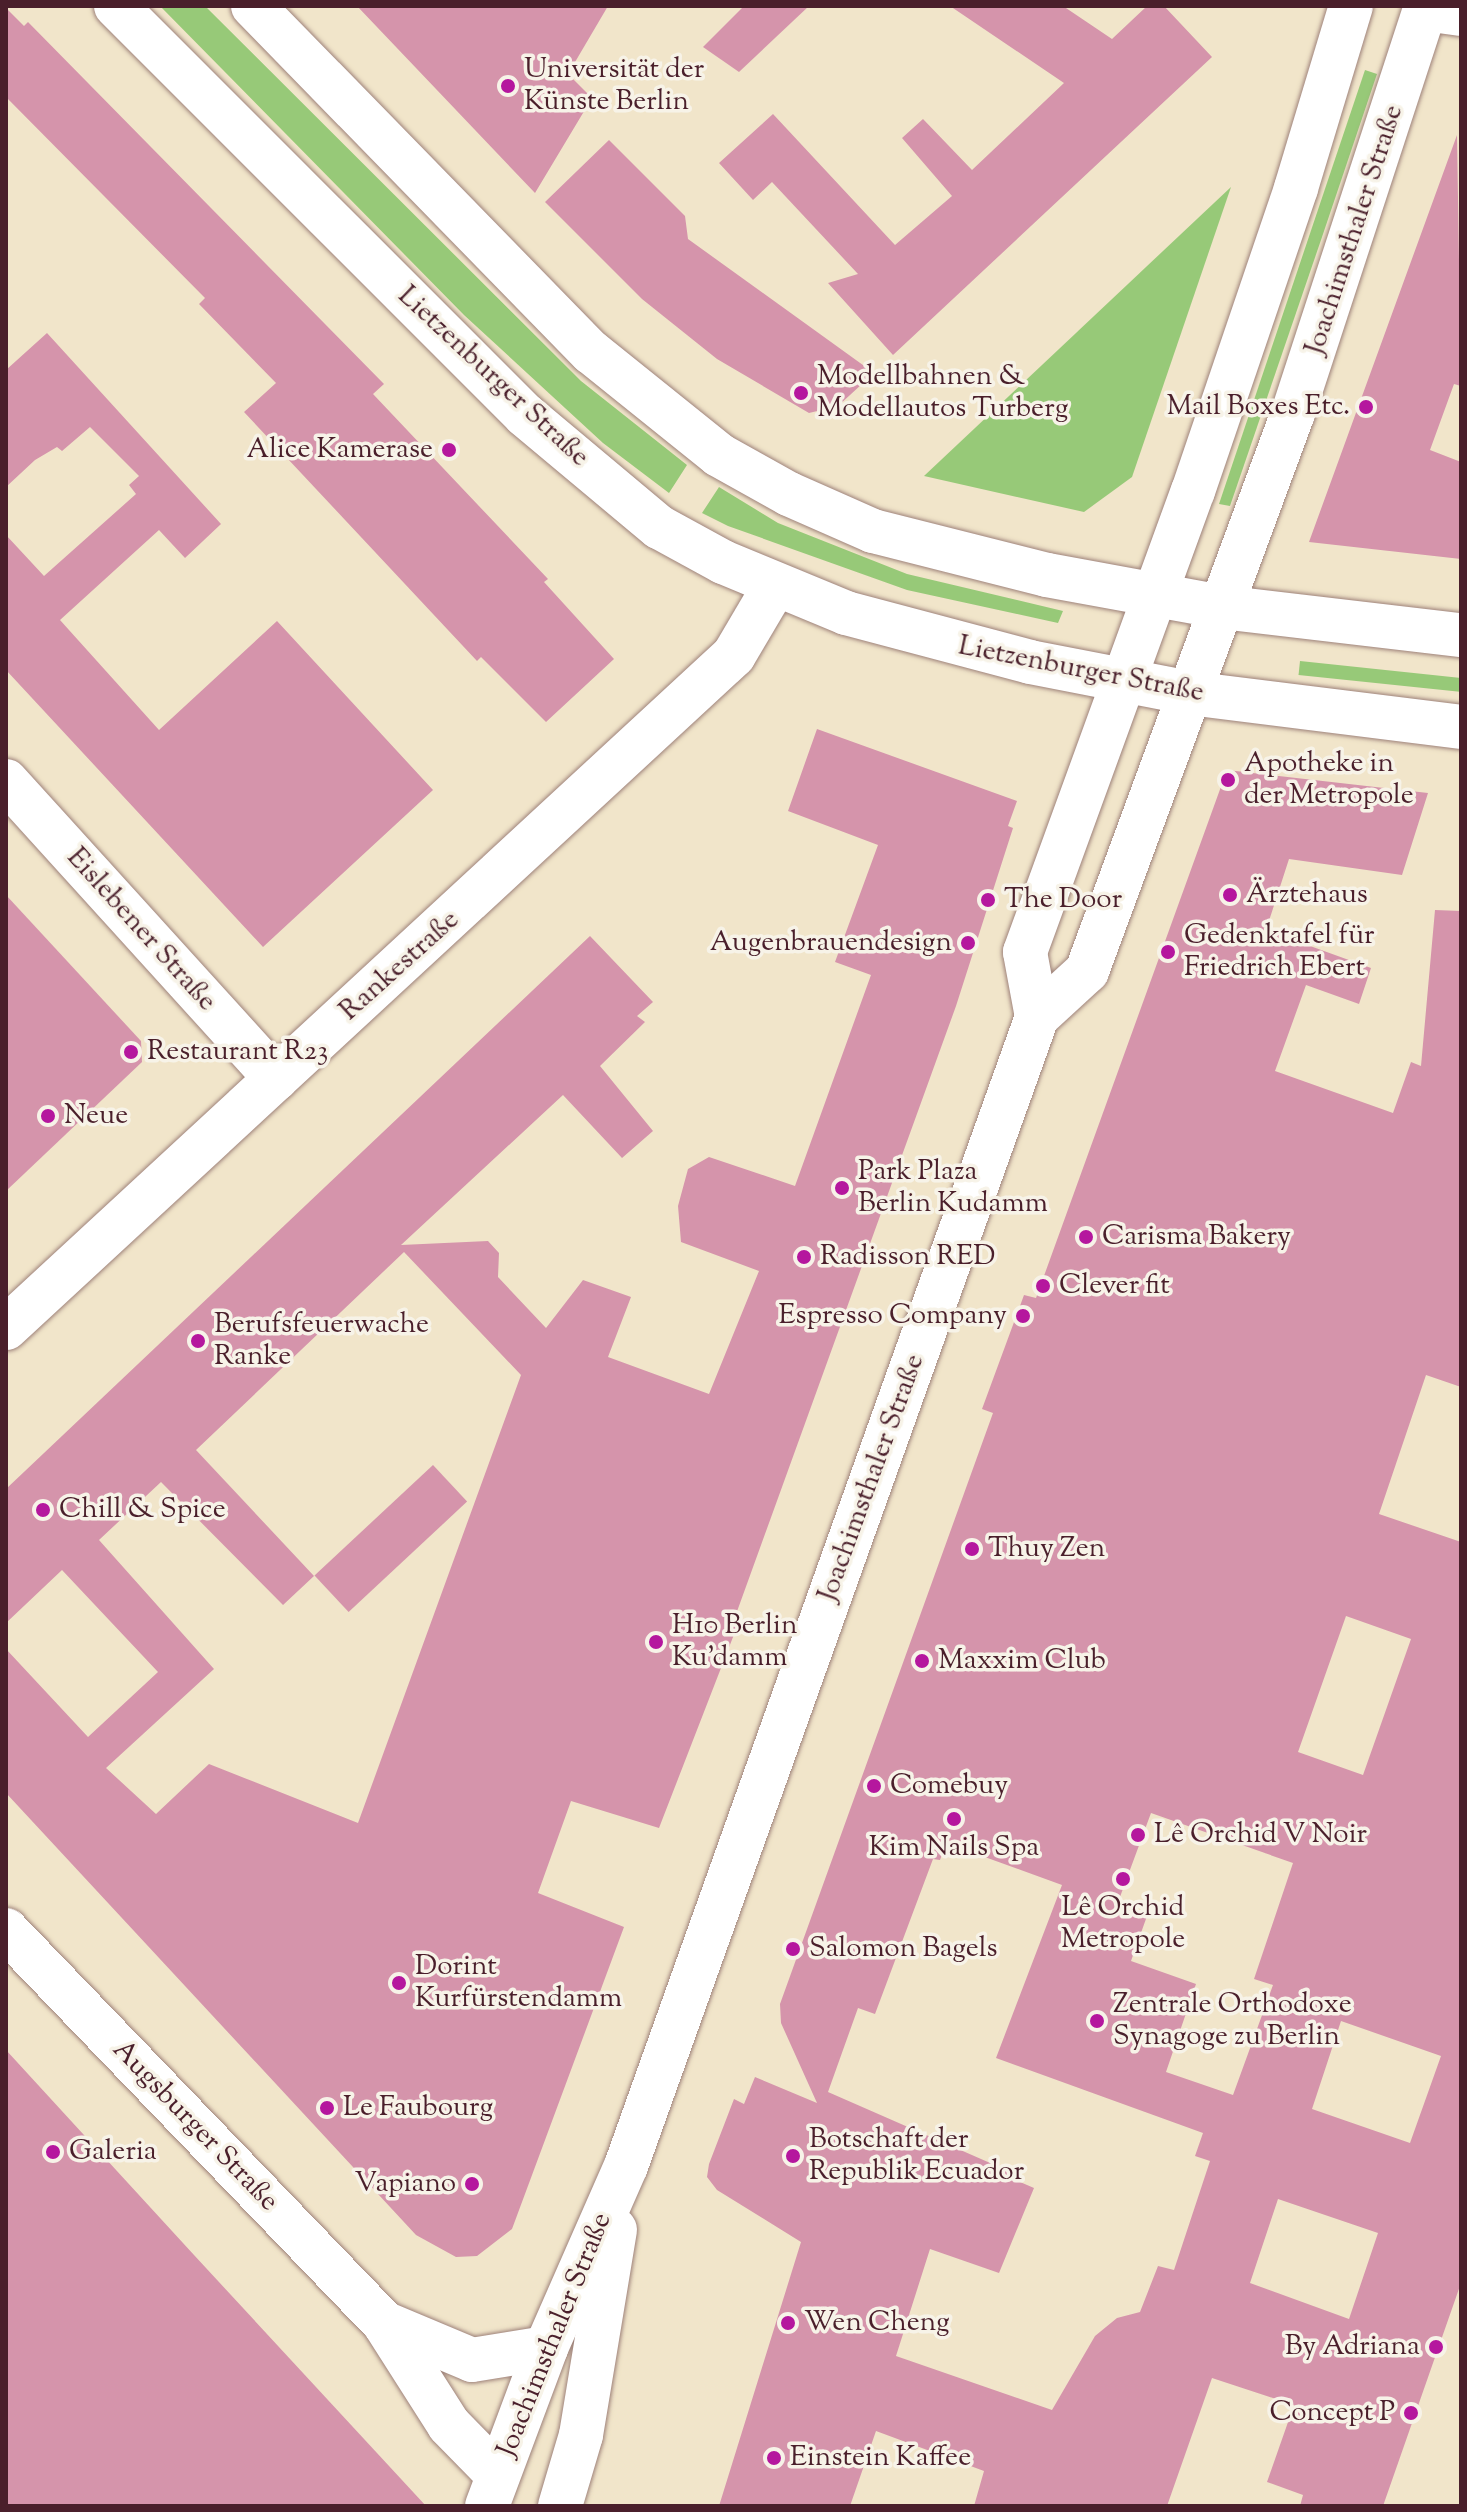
<!DOCTYPE html>
<html>
<head>
<meta charset="utf-8">
<style>
	body { margin:0 }
	#map { position:relative; width:1467px; height:2512px; overflow:hidden; background:#f1e5ca; font-family:"Sorts Mill Goudy",serif }
	div>[style] { position:absolute }
	[style*='--x'] { left:calc(var(--x)*1px); top:calc(var(--y)*1px); width:calc(var(--w)*1px); rotate:calc(var(--a)*1deg) }
	.green>* { inset:0; background:#97c978; transform-origin:0 0 }
	.building>* { inset:0; background:#d594ab; transform-origin:0 0 }
	.roads { filter:drop-shadow(0 0 2px #9e827a) drop-shadow(0 0 2px #9e827a) }
	.minor>* { height:44px; margin:-22px; padding:0 22px; transform-origin:22px; border-radius:22px; background:#fff }
	.major>* { height:44px; margin:-22px; padding:0 22px; transform-origin:22px; border-radius:22px; background:#fff }
	.dots>* { width:22px; height:22px; translate:-50% -50%; box-sizing:border-box; border:4px solid #f7f3e8; border-radius:50% }
	span { translate:-50% -50%; white-space:nowrap; text-align:center; line-height:1.15; -webkit-text-stroke:7px #f7f3e8; paint-order:stroke }
	.poi-label { font-size:28px; color:#4a1f2b }
	.left { translate:0 -50%; text-align:left }
	.right { translate:-100% -50%; text-align:right }
	.street-label { font-size:28px; color:#4a1f2b }
	.frame { position:absolute; inset:0; border:8px solid #4a1f2b; pointer-events:none }
</style>
</head>
<body>
<div id="map">
	<div class="green">
		<div style="clip-path:polygon(160px 6px,205px 6px,581px 381px,687px 465px,669px 493px,603px 443px,464px 315px)"></div>
		<div style="clip-path:polygon(1365px 70px,1377px 74px,1322px 237px,1230px 506px,1219px 504px)"></div>
		<div style="clip-path:polygon(1231px 187px,1132px 477px,1084px 512px,924px 476px)"></div>
		<div style="clip-path:polygon(719px 487px,778px 523px,907px 574px,1063px 611px,1058px 623px,907px 590px,728px 526px,702px 513px)"></div>
		<div style="left:1300px;top:661px;width:162px;height:14px;rotate:6deg"></div>
	</div>
	<div class="building">
		<div style="clip-path:polygon(357px 6px,608px 6px,568px 74px,592px 98px,535px 193px)"></div>
		<div style="clip-path:polygon(744px 6px,809px 6px,739px 72px,703px 47px)"></div>
		<div style="clip-path:polygon(950px 6px,1063px 6px,1112px 39px,1147px 6px,1164px 6px,1212px 57px,893px 355px,828px 283px,858px 274px,772px 182px,753px 200px,719px 163px,773px 114px,895px 245px,952px 196px,902px 138px,923px 119px,972px 170px,1064px 83px)"></div>
		<div style="clip-path:polygon(6px 8px,24px 26px,28px 22px,384px 384px,373px 394px,548px 579px,544px 582px,614px 659px,546px 722px,481px 657px,477px 661px,244px 412px,276px 383px,199px 304px,205px 298px,6px 97px)"></div>
		<div style="clip-path:polygon(1457px 135px,1461px 386px,1454px 384px,1430px 450px,1461px 462px,1461px 559px,1309px 542px)"></div>
		<div style="clip-path:polygon(609px 140px,685px 216px,688px 239px,874px 373px,838px 406px,809px 413px,717px 359px,642px 299px,545px 202px)"></div>
		<div style="clip-path:polygon(47px 333px,221px 524px,185px 558px,159px 530px,60px 620px,159px 730px,277px 621px,433px 790px,263px 947px,6px 670px,6px 535px,44px 576px,136px 494px,129px 485px,139px 476px,90px 427px,62px 451px,57px 447px,35px 460px,6px 487px,6px 370px)"></div>
		<div style="clip-path:polygon(evenodd,817px 729px,1017px 801px,1008px 826px,1013px 828px,956px 1006px,735px 1617px,740px 1619px,659px 1828px,571px 1801px,538px 1893px,624px 1927px,512px 2229px,477px 2256px,456px 2257px,416px 2235px,6px 1793px,6px 1649px,88px 1737px,158px 1672px,62px 1570px,6px 1623px,6px 1489px,590px 936px,653px 1002px,637px 1016px,645px 1022px,600px 1066px,653px 1131px,622px 1158px,563px 1095px,401px 1245px,488px 1241px,499px 1253px,498px 1277px,546px 1328px,583px 1280px,631px 1297px,608px 1357px,709px 1394px,759px 1271px,681px 1242px,678px 1206px,688px 1169px,709px 1157px,795px 1186px,871px 975px,835px 962px,878px 845px,788px 811px,817px 729px,404px 1252px,521px 1375px,358px 1823px,209px 1764px,156px 1814px,106px 1768px,214px 1669px,99px 1540px,161px 1482px,283px 1605px,314px 1576px,196px 1450px,404px 1252px)"></div>
		<div style="clip-path:polygon(evenodd,1227px 770px,1428px 793px,1402px 875px,1289px 859px,1266px 930px,1371px 968px,1359px 1004px,1306px 985px,1275px 1071px,1393px 1113px,1411px 1062px,1421px 1066px,1435px 910px,1461px 911px,1461px 1387px,1426px 1375px,1379px 1514px,1461px 1542px,1461px 2283px,1383px 2506px,1300px 2506px,1303px 2495px,1267px 2482px,1294px 2405px,1212px 2378px,1167px 2506px,974px 2506px,984px 2471px,876px 2431px,850px 2506px,719px 2506px,801px 2242px,717px 2190px,707px 2177px,709px 2164px,734px 2099px,744px 2104px,755px 2077px,817px 2103px,781px 2023px,780px 2004px,993px 1413px,982px 1409px,1024px 1295px,1036px 1298px,1227px 770px,1346px 1616px,1411px 1639px,1363px 1775px,1298px 1752px,1346px 1616px,1227px 770px,1151px 1813px,1293px 1863px,1254px 1979px,1273px 1985px,1233px 2095px,1166px 2072px,1196px 1984px,1131px 1961px,1147px 1916px,1117px 1905px,1151px 1813px,1227px 770px,946px 1843px,1062px 1885px,996px 2058px,1203px 2133px,1195px 2156px,1210px 2161px,1174px 2270px,1158px 2266px,1140px 2312px,1117px 2318px,1095px 2336px,1052px 2410px,896px 2356px,930px 2249px,999px 2273px,1034px 2188px,1011px 2178px,1013px 2173px,828px 2092px,858px 2008px,875px 2014px,933px 1859px,940px 1860px,946px 1843px,1227px 770px,1341px 2021px,1441px 2056px,1410px 2143px,1312px 2109px,1341px 2021px,1227px 770px,1278px 2199px,1378px 2233px,1349px 2319px,1250px 2283px,1278px 2199px)"></div>
		<div style="clip-path:polygon(6px 895px,141px 1041px,142px 1062px,6px 1191px)"></div>
		<div style="left:433px;top:1465px;width:50px;height:162px;rotate:47deg"></div>
		<div style="clip-path:polygon(6px 2050px,194px 2255px,426px 2506px,6px 2506px)"></div>
	</div>
	<div class="roads">
		<div class="minor">
			<div style="--x:1425;--y:9;--w:36;--a:8"></div>
			<div style="--x:6;--y:781;--w:402;--a:47.8"></div>
			<div style="--x:6;--y:1328;--w:991;--a:-42.75"></div>
			<div style="--x:734;--y:655;--w:79;--a:-59.5"></div>
			<div style="--x:6;--y:1930;--w:545;--a:46.11"></div>
			<div style="--x:384;--y:2323;--w:121;--a:57.5"></div>
			<div style="--x:449;--y:2425;--w:70;--a:45.6"></div>
			<div style="--x:384;--y:2323;--w:95;--a:22.8"></div>
			<div style="--x:472;--y:2360;--w:75;--a:-9.2"></div>
		</div>
		<div class="major">
			<div style="--x:116;--y:6;--w:578;--a:45"></div>
			<div style="--x:525;--y:415;--w:175;--a:39.9"></div>
			<div style="--x:659;--y:527;--w:73;--a:28.7"></div>
			<div style="--x:723;--y:562;--w:133;--a:22.5"></div>
			<div style="--x:846;--y:613;--w:190;--a:14.9"></div>
			<div style="--x:1030;--y:662;--w:162;--a:11"></div>
			<div style="--x:1189;--y:693;--w:274;--a:7.1"></div>
			<div style="--x:253;--y:6;--w:484;--a:45.7"></div>
			<div style="--x:591;--y:352;--w:164;--a:38.8"></div>
			<div style="--x:719;--y:455;--w:80;--a:29.1"></div>
			<div style="--x:789;--y:494;--w:92;--a:23.8"></div>
			<div style="--x:873;--y:531;--w:179;--a:14.2"></div>
			<div style="--x:1047;--y:575;--w:177;--a:10.4"></div>
			<div style="--x:1221;--y:607;--w:242;--a:6.7"></div>
			<div style="--x:1037;--y:1017;--w:66;--a:-100.5"></div>
			<div style="--x:1025;--y:952;--w:491;--a:-70"></div>
			<div style="--x:1193;--y:491;--w:320;--a:-71.2"></div>
			<div style="--x:1296;--y:188;--w:190;--a:-73.2"></div>
			<div style="--x:487;--y:2506;--w:169;--a:-69.5"></div>
			<div style="--x:546;--y:2348;--w:199;--a:-66.3"></div>
			<div style="--x:626;--y:2166;--w:1220;--a:-70.32"></div>
			<div style="--x:1037;--y:1017;--w:68;--a:-42.6"></div>
			<div style="--x:1087;--y:971;--w:595;--a:-69.74"></div>
			<div style="--x:1293;--y:413;--w:428;--a:-71.9"></div>
			<div style="--x:560;--y:2506;--w:74;--a:-73.5"></div>
			<div style="--x:581;--y:2435;--w:208;--a:-80.6"></div>
		</div>
	</div>
	<div class="dots">
		<div style="left:508px;top:86px;background:#b5179e"></div>
		<div style="left:801px;top:393px;background:#b5179e"></div>
		<div style="left:1366px;top:407px;background:#b5179e"></div>
		<div style="left:449px;top:450px;background:#b5179e"></div>
		<div style="left:1228px;top:780px;background:#b5179e"></div>
		<div style="left:1230px;top:895px;background:#b5179e"></div>
		<div style="left:988px;top:900px;background:#b5179e"></div>
		<div style="left:968px;top:943px;background:#b5179e"></div>
		<div style="left:1168px;top:952px;background:#b5179e"></div>
		<div style="left:131px;top:1052px;background:#b5179e"></div>
		<div style="left:48px;top:1116px;background:#b5179e"></div>
		<div style="left:842px;top:1188px;background:#b5179e"></div>
		<div style="left:1086px;top:1237px;background:#b5179e"></div>
		<div style="left:804px;top:1257px;background:#b5179e"></div>
		<div style="left:1043px;top:1286px;background:#b5179e"></div>
		<div style="left:1023px;top:1316px;background:#b5179e"></div>
		<div style="left:198px;top:1341px;background:#b5179e"></div>
		<div style="left:43px;top:1510px;background:#b5179e"></div>
		<div style="left:972px;top:1549px;background:#b5179e"></div>
		<div style="left:656px;top:1642px;background:#b5179e"></div>
		<div style="left:922px;top:1661px;background:#b5179e"></div>
		<div style="left:874px;top:1786px;background:#b5179e"></div>
		<div style="left:954px;top:1819px;background:#b5179e"></div>
		<div style="left:1138px;top:1835px;background:#b5179e"></div>
		<div style="left:1123px;top:1879px;background:#b5179e"></div>
		<div style="left:793px;top:1949px;background:#b5179e"></div>
		<div style="left:399px;top:1983px;background:#b5179e"></div>
		<div style="left:1097px;top:2021px;background:#b5179e"></div>
		<div style="left:327px;top:2108px;background:#b5179e"></div>
		<div style="left:53px;top:2152px;background:#b5179e"></div>
		<div style="left:793px;top:2156px;background:#b5179e"></div>
		<div style="left:472px;top:2184px;background:#b5179e"></div>
		<div style="left:788px;top:2323px;background:#b5179e"></div>
		<div style="left:1436px;top:2347px;background:#b5179e"></div>
		<div style="left:1411px;top:2413px;background:#b5179e"></div>
		<div style="left:774px;top:2458px;background:#b5179e"></div>
	</div>
	<div class="poi-label">
		<span class="left" style="left:524px;top:86px">Universität der<br>Künste Berlin</span>
		<span class="left" style="left:817px;top:393px">Modellbahnen &amp;<br>Modellautos Turberg</span>
		<span class="right" style="left:1350px;top:407px">Mail Boxes Etc.</span>
		<span class="right" style="left:433px;top:450px">Alice Kamerase</span>
		<span class="left" style="left:1244px;top:780px">Apotheke in<br>der Metropole</span>
		<span class="left" style="left:1246px;top:895px">Ärztehaus</span>
		<span class="left" style="left:1004px;top:900px">The Door</span>
		<span class="left" style="left:1184px;top:952px">Gedenktafel für<br>Friedrich Ebert</span>
		<span class="right" style="left:952px;top:943px">Augenbrauendesign</span>
		<span class="left" style="left:147px;top:1052px">Restaurant R23</span>
		<span class="left" style="left:64px;top:1116px">Neue</span>
		<span class="left" style="left:858px;top:1188px">Park Plaza<br>Berlin Kudamm</span>
		<span class="left" style="left:1102px;top:1237px">Carisma Bakery</span>
		<span class="left" style="left:820px;top:1257px">Radisson RED</span>
		<span class="left" style="left:1059px;top:1286px">Clever fit</span>
		<span class="right" style="left:1007px;top:1316px">Espresso Company</span>
		<span class="left" style="left:214px;top:1341px">Berufsfeuerwache<br>Ranke</span>
		<span class="left" style="left:59px;top:1510px">Chill &amp; Spice</span>
		<span class="left" style="left:988px;top:1549px">Thuy Zen</span>
		<span class="left" style="left:672px;top:1642px">H10 Berlin<br>Ku'damm</span>
		<span class="left" style="left:938px;top:1661px">Maxxim Club</span>
		<span class="left" style="left:890px;top:1786px">Comebuy</span>
		<span class="left" style="left:1154px;top:1835px">Lê Orchid V Noir</span>
		<span style="left:954px;top:1848px">Kim Nails Spa</span>
		<span style="left:1123px;top:1924px">Lê Orchid<br>Metropole</span>
		<span class="left" style="left:809px;top:1949px">Salomon Bagels</span>
		<span class="left" style="left:415px;top:1983px">Dorint<br>Kurfürstendamm</span>
		<span class="left" style="left:1113px;top:2021px">Zentrale Orthodoxe<br>Synagoge zu Berlin</span>
		<span class="left" style="left:343px;top:2108px">Le Faubourg</span>
		<span class="left" style="left:809px;top:2156px">Botschaft der<br>Republik Ecuador</span>
		<span class="left" style="left:69px;top:2152px">Galeria</span>
		<span class="right" style="left:456px;top:2184px">Vapiano</span>
		<span class="left" style="left:804px;top:2323px">Wen Cheng</span>
		<span class="right" style="left:1420px;top:2347px">By Adriana</span>
		<span class="right" style="left:1395px;top:2413px">Concept P</span>
		<span class="left" style="left:790px;top:2458px">Einstein Kaffee</span>
	</div>
	<div class="street-label">
		<span style="left:1355px;top:230px;rotate:-72deg">Joachimsthaler Straße</span>
		<span style="left:493px;top:377px;rotate:43deg">Lietzenburger Straße</span>
		<span style="left:1081px;top:670px;rotate:11deg">Lietzenburger Straße</span>
		<span style="left:141px;top:930px;rotate:48deg">Eislebener Straße</span>
		<span style="left:400px;top:966px;rotate:-42deg">Rankestraße</span>
		<span style="left:872px;top:1478px;rotate:-70deg">Joachimsthaler Straße</span>
		<span style="left:195px;top:2126px;rotate:46deg">Augsburger Straße</span>
		<span style="left:555px;top:2335px;rotate:-68deg">Joachimsthaler Straße</span>
	</div>
	<div class="frame"></div>
</div>
</body>
</html>
